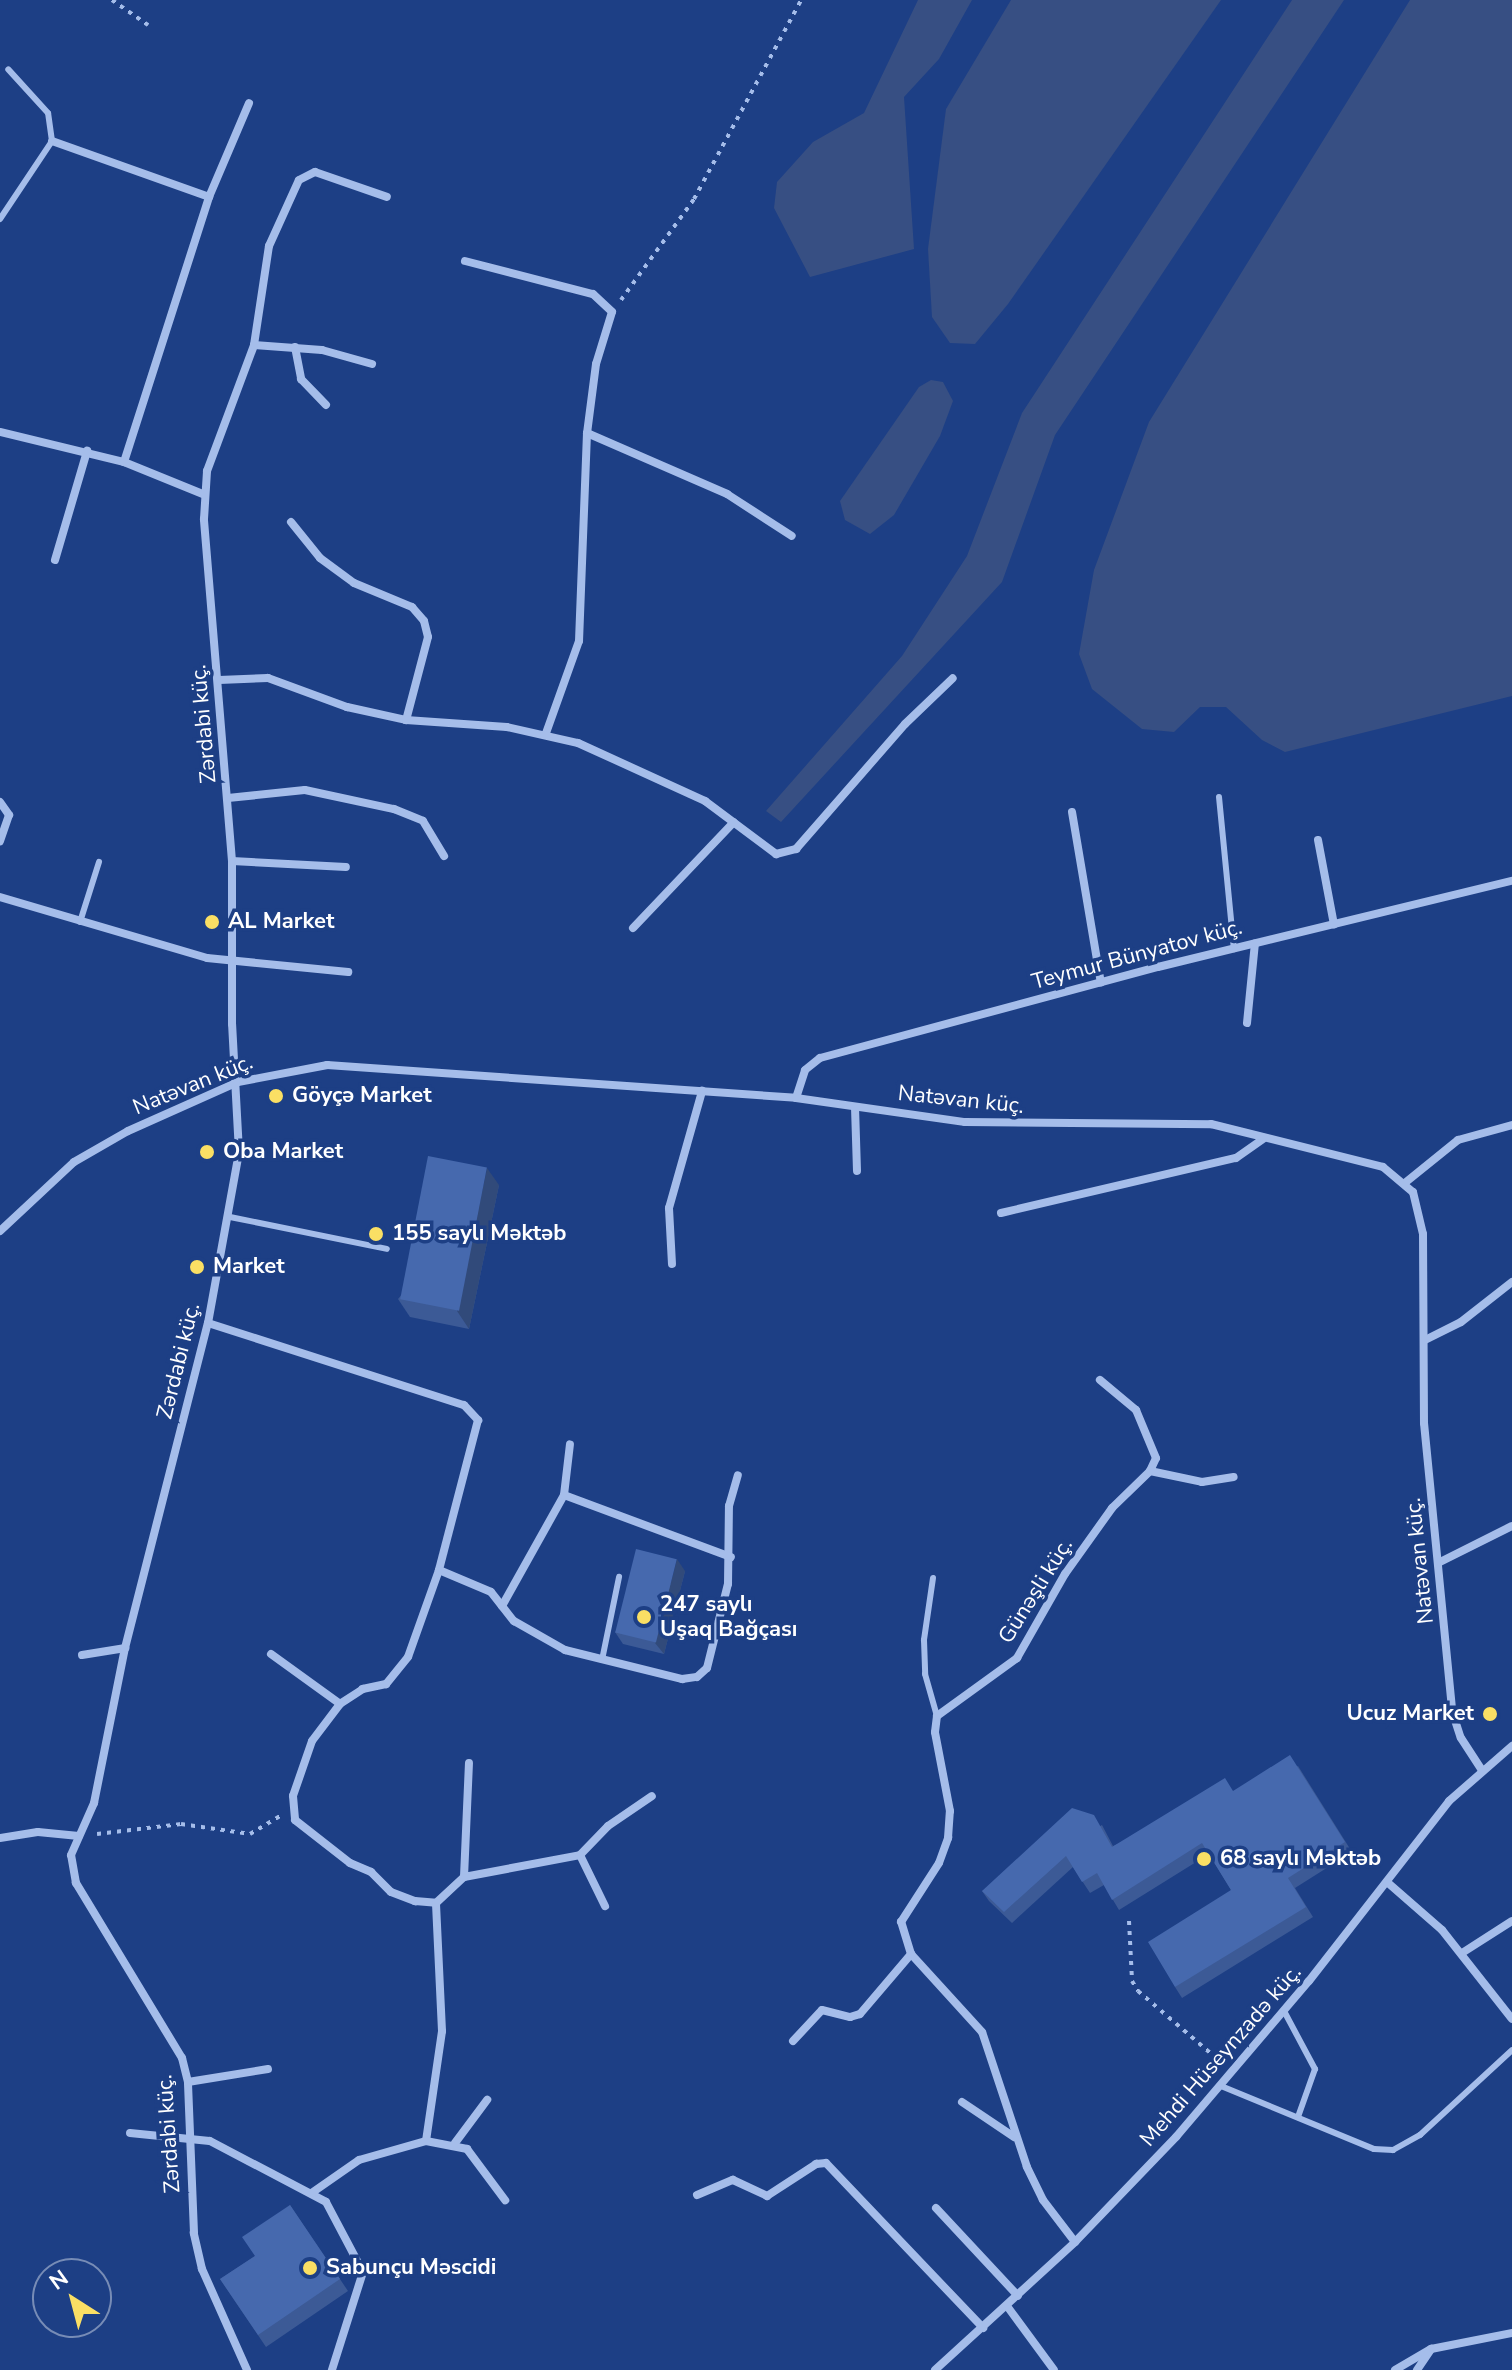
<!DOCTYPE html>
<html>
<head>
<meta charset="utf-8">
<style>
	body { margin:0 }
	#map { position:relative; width:1512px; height:2370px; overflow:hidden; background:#1d3f85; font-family:"Nunito Sans",sans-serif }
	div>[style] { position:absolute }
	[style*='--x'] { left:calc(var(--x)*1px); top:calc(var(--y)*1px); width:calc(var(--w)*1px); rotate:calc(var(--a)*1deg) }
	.water>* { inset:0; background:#374f83 }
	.path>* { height:4px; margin-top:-2px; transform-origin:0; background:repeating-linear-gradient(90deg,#a5bdea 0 4px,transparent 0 10px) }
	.service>* { height:6px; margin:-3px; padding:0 3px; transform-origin:3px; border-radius:3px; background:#a5bdea }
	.minor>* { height:8px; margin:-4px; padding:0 4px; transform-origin:4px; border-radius:4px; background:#a5bdea }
	.wall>* { inset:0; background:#3c5a96 }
	.shaded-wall>* { inset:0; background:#314a7a }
	.building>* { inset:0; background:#4669ae; transform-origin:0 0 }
	.dots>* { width:22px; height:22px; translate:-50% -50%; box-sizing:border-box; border:4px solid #1d3f85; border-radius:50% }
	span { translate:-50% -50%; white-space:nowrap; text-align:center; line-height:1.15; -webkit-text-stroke:7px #1d3f85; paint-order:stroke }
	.street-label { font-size:22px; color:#fff }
	.poi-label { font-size:22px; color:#fff; font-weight:700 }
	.left { translate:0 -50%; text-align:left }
	.right { translate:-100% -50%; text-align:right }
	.north { position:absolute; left:32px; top:2258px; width:80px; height:80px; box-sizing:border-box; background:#1d3f85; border:2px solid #778cb6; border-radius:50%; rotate:324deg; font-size:22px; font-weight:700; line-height:32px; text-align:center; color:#fff }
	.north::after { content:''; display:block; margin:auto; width:28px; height:36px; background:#fadf64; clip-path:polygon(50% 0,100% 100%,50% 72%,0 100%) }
</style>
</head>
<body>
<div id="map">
	<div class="water">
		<div style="clip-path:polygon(918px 0,972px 0,939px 59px,904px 97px,914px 249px,810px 277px,774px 208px,777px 182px,813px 142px,864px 113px)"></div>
		<div style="clip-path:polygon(1011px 0,1221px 0,1008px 304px,975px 344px,950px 343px,932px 317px,928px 249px,946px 109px)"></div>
		<div style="clip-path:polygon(1292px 0,1344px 0,1055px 435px,1002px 582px,781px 822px,766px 811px,902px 656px,967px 556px,1022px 413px)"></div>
		<div style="clip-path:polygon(1410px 0,1512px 0,1512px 696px,1285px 752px,1262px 740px,1226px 707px,1200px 707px,1174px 732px,1142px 729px,1092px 689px,1079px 654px,1094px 570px,1149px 422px)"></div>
		<div style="clip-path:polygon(931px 380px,943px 382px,953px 401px,940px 436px,894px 515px,870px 534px,845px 520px,840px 501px,919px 387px)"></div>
	</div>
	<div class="path">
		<div style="--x:112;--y:0;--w:44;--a:34.8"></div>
		<div style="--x:621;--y:300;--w:125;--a:-54.1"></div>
		<div style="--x:694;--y:199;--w:226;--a:-61.7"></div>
		<div style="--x:97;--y:1834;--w:85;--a:-6.8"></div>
		<div style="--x:181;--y:1824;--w:70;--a:8.2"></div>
		<div style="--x:250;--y:1834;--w:37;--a:-31"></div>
		<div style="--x:1129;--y:1921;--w:60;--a:87.1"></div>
		<div style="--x:1132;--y:1981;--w:12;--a:59"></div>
		<div style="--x:1138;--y:1991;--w:111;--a:40.6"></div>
	</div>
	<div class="service">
		<div style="--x:0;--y:219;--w:94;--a:-56.3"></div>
		<div style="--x:52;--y:141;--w:28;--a:-98"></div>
		<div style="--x:48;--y:113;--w:59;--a:-132.3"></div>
		<div style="--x:1219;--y:797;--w:153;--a:84.4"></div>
		<div style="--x:80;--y:922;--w:63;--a:-72.4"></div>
		<div style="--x:230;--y:1217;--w:160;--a:11.5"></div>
		<div style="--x:933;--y:1578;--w:63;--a:98.3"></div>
		<div style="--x:924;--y:1640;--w:34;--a:88"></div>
		<div style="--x:925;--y:1674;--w:44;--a:74.1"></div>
		<div style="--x:602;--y:1660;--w:85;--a:-78.4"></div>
		<div style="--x:1284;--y:2011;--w:66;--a:61.9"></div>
		<div style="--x:1315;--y:2069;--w:51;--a:109.5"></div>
		<div style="--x:1221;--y:2086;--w:165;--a:22.4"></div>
		<div style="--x:1374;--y:2149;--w:19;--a:3"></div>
		<div style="--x:1393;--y:2150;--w:31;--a:-29"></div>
		<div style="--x:1420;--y:2135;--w:125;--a:-42.7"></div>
	</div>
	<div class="minor">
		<div style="--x:52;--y:141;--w:167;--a:19.6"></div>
		<div style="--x:465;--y:261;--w:132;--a:14.5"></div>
		<div style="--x:593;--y:294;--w:26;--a:43"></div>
		<div style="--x:612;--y:312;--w:54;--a:107.1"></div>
		<div style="--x:596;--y:364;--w:70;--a:97.4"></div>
		<div style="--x:587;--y:433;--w:208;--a:92.2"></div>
		<div style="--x:579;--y:641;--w:98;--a:109.7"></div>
		<div style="--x:254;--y:345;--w:68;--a:4.2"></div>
		<div style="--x:322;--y:350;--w:52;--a:15.6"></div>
		<div style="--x:295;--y:347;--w:33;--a:79"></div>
		<div style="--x:301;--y:379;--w:36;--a:46"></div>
		<div style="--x:0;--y:432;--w:128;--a:13.6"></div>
		<div style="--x:124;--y:462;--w:85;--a:22.1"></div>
		<div style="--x:587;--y:433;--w:153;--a:23.5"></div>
		<div style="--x:727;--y:494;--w:77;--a:32.9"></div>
		<div style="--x:124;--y:462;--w:278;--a:-72.2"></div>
		<div style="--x:209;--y:197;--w:102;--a:-66.9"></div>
		<div style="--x:291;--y:522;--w:46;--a:51.1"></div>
		<div style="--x:320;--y:558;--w:42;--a:36.3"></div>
		<div style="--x:354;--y:583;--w:63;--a:22.5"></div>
		<div style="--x:412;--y:607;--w:18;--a:49"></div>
		<div style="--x:424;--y:621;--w:16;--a:76"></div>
		<div style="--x:428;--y:637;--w:86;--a:104.8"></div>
		<div style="--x:55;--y:560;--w:114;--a:-73.6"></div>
		<div style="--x:219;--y:680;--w:49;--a:-2.3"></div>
		<div style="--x:268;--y:678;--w:84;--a:20.2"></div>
		<div style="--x:347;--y:707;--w:60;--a:12.4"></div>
		<div style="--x:406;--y:720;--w:101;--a:4"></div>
		<div style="--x:507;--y:727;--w:73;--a:12.7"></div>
		<div style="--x:578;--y:743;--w:140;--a:24.5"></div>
		<div style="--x:705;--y:801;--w:89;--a:36.7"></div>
		<div style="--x:776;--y:854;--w:21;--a:-14"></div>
		<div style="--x:796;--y:849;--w:166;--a:-48.9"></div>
		<div style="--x:905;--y:724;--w:66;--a:-43.8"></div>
		<div style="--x:228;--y:798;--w:77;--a:-5.9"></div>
		<div style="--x:305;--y:790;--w:91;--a:12.1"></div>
		<div style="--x:394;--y:809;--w:31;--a:22"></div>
		<div style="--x:423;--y:821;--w:41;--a:59"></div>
		<div style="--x:0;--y:802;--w:16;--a:55"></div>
		<div style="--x:9;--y:815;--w:28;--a:109"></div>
		<div style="--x:1072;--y:812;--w:173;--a:80.4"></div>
		<div style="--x:1318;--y:840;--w:86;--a:79.3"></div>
		<div style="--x:232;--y:861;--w:114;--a:3"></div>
		<div style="--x:0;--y:897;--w:216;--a:16.4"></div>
		<div style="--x:207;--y:958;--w:142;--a:5.7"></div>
		<div style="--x:633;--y:928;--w:146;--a:-46.4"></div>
		<div style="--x:1247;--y:1023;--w:80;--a:-84.3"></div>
		<div style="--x:796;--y:1098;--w:29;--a:-72"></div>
		<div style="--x:805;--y:1070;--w:19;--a:-39"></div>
		<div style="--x:820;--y:1058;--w:350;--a:-15.1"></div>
		<div style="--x:1158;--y:967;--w:364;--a:-13.7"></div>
		<div style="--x:855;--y:1107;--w:64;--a:88.2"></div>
		<div style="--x:1406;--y:1182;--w:67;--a:-38.9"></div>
		<div style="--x:1458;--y:1140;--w:56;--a:-15.5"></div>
		<div style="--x:1001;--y:1213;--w:241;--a:-13.2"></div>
		<div style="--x:1236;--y:1158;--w:33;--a:-35"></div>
		<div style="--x:0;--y:1231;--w:101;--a:-43"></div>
		<div style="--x:74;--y:1162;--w:62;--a:-29.9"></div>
		<div style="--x:128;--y:1131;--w:120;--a:-24"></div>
		<div style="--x:238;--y:1082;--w:91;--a:-10.8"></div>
		<div style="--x:327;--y:1065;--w:470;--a:4"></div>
		<div style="--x:796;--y:1098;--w:171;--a:8.1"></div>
		<div style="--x:965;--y:1122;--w:246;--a:0.5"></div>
		<div style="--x:1211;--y:1124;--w:177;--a:14"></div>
		<div style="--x:1383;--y:1167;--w:39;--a:40"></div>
		<div style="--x:1413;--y:1192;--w:43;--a:76.6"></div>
		<div style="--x:1423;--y:1234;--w:189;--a:89.7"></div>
		<div style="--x:1424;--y:1423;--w:289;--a:84.4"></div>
		<div style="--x:1452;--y:1711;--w:28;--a:72"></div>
		<div style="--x:1461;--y:1738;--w:37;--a:57"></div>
		<div style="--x:672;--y:1264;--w:56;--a:-93.1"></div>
		<div style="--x:669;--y:1208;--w:122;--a:-74.2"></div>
		<div style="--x:208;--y:1323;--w:269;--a:17.8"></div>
		<div style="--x:464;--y:1405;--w:21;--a:47"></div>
		<div style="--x:478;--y:1420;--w:155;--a:104.6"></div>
		<div style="--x:439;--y:1570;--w:92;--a:109.6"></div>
		<div style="--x:408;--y:1657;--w:35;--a:129"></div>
		<div style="--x:386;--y:1684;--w:24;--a:168"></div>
		<div style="--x:363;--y:1689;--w:27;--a:147"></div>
		<div style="--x:1425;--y:1340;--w:40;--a:-26.6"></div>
		<div style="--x:1461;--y:1322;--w:65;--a:-38.1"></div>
		<div style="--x:1150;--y:1471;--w:53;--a:11.9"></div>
		<div style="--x:1202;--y:1482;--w:32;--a:-9"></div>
		<div style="--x:564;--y:1495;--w:51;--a:-83.3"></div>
		<div style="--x:1440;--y:1562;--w:80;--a:-26.6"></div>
		<div style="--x:439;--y:1570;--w:56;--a:22.9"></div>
		<div style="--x:491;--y:1592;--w:37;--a:52"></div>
		<div style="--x:514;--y:1621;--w:59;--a:29.6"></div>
		<div style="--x:565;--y:1650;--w:121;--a:13.9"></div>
		<div style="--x:682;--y:1679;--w:15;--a:-8"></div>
		<div style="--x:697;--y:1677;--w:13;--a:-42"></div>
		<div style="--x:707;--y:1668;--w:87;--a:-76"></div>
		<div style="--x:728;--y:1584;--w:78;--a:-89.3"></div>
		<div style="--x:729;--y:1506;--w:32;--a:-74"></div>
		<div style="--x:502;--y:1606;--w:127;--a:-60.8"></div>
		<div style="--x:564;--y:1495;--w:178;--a:20.4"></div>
		<div style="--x:271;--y:1654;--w:85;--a:35.9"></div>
		<div style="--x:340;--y:1704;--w:46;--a:127.1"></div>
		<div style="--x:312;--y:1741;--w:58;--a:109.1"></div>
		<div style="--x:293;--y:1796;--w:24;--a:85"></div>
		<div style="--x:295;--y:1820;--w:70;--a:38"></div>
		<div style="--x:350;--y:1863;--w:23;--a:23"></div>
		<div style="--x:371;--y:1872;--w:28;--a:45"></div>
		<div style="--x:391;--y:1892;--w:26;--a:21"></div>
		<div style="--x:415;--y:1901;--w:21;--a:5"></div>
		<div style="--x:436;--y:1903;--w:38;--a:-43"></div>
		<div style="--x:464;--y:1877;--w:118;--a:-10.7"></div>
		<div style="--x:580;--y:1855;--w:40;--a:-46"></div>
		<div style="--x:608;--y:1826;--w:53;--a:-34.3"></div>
		<div style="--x:82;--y:1655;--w:44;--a:-9.2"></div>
		<div style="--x:0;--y:1838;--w:38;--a:-9"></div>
		<div style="--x:38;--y:1832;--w:41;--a:5.6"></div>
		<div style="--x:580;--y:1855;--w:57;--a:63.9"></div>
		<div style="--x:464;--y:1877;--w:114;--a:-87.5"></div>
		<div style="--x:1387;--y:1882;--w:73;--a:41.1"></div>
		<div style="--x:1442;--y:1930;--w:113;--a:51.8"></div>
		<div style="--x:1462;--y:1953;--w:59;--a:-32.6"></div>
		<div style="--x:793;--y:2041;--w:42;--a:-46.9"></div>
		<div style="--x:822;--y:2010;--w:29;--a:14"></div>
		<div style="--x:850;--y:2017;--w:10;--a:-17"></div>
		<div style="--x:860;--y:2014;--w:79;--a:-49.6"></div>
		<div style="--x:188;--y:2082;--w:81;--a:-9.2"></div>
		<div style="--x:962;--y:2102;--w:63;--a:33.9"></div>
		<div style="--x:130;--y:2133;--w:80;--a:5.7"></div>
		<div style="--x:210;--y:2141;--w:131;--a:27.7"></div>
		<div style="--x:326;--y:2202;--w:79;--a:62.1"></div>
		<div style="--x:363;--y:2272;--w:103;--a:107.6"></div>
		<div style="--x:426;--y:2141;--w:111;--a:-81.7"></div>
		<div style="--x:442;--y:2031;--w:128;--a:-92.7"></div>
		<div style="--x:455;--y:2143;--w:54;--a:-53.3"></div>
		<div style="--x:313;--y:2192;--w:56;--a:-34.8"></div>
		<div style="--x:359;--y:2160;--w:70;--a:-15.8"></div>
		<div style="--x:426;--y:2141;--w:42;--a:11"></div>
		<div style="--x:467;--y:2149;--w:64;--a:53.3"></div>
		<div style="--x:697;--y:2195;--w:39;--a:-23"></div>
		<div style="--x:733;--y:2180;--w:38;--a:25"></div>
		<div style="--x:767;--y:2196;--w:59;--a:-33.1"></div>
		<div style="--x:816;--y:2164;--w:10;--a:-6"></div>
		<div style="--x:826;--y:2163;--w:228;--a:46.4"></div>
		<div style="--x:936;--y:2208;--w:120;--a:47"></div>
		<div style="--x:1075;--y:2242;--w:53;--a:-127.3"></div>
		<div style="--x:1043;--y:2200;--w:37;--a:-116"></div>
		<div style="--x:1027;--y:2167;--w:142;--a:-108.4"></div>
		<div style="--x:982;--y:2032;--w:105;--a:-132.3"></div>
		<div style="--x:911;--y:1954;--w:34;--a:-107"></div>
		<div style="--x:901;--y:1922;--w:70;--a:-57.2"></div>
		<div style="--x:939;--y:1863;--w:27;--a:-70"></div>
		<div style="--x:948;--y:1838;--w:27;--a:-86"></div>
		<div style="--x:950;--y:1811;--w:80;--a:-100.8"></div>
		<div style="--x:935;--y:1732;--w:16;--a:-83"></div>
		<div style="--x:937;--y:1716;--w:99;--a:-35.9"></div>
		<div style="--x:1017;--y:1658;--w:97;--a:-60.3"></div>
		<div style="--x:1065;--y:1574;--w:81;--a:-54.5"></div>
		<div style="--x:1112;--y:1508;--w:53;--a:-44.2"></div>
		<div style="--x:1150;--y:1471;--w:14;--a:-65"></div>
		<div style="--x:1156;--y:1458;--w:52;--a:-112.6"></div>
		<div style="--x:1136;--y:1410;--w:47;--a:-140.2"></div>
		<div style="--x:1007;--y:2306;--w:79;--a:53.7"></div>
		<div style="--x:247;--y:2370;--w:111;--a:-114"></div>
		<div style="--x:202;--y:2269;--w:37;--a:-103"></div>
		<div style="--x:194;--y:2233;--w:151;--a:-92.3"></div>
		<div style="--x:188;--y:2082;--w:25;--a:-104"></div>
		<div style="--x:182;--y:2058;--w:205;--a:-121.2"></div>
		<div style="--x:76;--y:1883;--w:28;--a:-100"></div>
		<div style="--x:71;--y:1855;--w:57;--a:-66.1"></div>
		<div style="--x:94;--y:1803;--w:158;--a:-78.7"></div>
		<div style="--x:125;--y:1648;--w:335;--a:-75.7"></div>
		<div style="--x:208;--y:1323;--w:174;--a:-79.7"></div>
		<div style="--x:239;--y:1152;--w:128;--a:-93.1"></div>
		<div style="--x:232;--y:1024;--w:163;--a:-90"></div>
		<div style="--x:232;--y:861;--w:343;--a:-94.7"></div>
		<div style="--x:204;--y:519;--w:48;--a:-86.4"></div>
		<div style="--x:207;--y:471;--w:134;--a:-69.5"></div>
		<div style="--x:254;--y:345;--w:100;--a:-81.4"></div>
		<div style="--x:269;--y:246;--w:72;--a:-65.6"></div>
		<div style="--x:299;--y:180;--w:18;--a:-27"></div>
		<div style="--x:315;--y:172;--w:76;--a:19.1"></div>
		<div style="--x:935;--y:2370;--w:190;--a:-42.4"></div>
		<div style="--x:1075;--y:2242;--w:146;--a:-46.1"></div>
		<div style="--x:1176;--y:2137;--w:205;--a:-49.6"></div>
		<div style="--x:1309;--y:1981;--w:228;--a:-52.1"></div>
		<div style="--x:1449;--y:1801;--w:84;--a:-41.1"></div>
		<div style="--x:1395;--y:2370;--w:42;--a:-30.3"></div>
		<div style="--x:1431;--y:2349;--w:83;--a:-11.2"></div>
		<div style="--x:1417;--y:2370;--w:23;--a:-56"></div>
	</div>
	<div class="wall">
		<div style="clip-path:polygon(499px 1185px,469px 1329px,410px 1317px,398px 1299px)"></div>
		<div style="clip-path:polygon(685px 1571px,664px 1654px,623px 1644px,615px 1632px)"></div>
		<div style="clip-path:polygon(1298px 1766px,1352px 1852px,1295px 1888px,1313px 1917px,1182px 1998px,1175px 1987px,1231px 1890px,1209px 1854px,1119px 1910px,1104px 1885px,1090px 1893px,1073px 1867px,1012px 1923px,989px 1901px,982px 1891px,1102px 1825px,1113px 1846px,1234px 1791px)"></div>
		<div style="clip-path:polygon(290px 2205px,348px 2291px,266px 2347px,220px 2279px,255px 2256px)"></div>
	</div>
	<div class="shaded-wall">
		<div style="clip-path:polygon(487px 1168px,499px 1185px,469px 1329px,457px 1311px)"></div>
		<div style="clip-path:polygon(677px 1559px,685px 1571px,664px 1654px,655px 1643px)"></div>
	</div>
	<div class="building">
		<div style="left:428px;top:1156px;width:60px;height:146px;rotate:11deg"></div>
		<div style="left:636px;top:1549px;width:42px;height:86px;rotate:14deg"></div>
		<div style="clip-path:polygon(1290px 1755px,1345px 1842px,1288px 1878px,1306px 1907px,1175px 1987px,1148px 1942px,1231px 1890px,1202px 1843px,1112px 1900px,1097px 1873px,1082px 1882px,1066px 1856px,1004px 1912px,982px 1891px,1072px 1808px,1094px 1815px,1112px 1847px,1225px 1778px,1233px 1791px)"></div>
		<div style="clip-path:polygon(290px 2205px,340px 2279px,258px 2335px,220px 2279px,255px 2256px,242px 2237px)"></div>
	</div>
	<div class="dots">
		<div style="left:212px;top:922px;background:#fadf64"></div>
		<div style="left:276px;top:1096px;background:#fadf64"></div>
		<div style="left:207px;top:1152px;background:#fadf64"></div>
		<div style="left:376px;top:1234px;background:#fadf64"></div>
		<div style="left:197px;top:1267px;background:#fadf64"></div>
		<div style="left:644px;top:1617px;background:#fadf64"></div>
		<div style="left:1490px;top:1714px;background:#fadf64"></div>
		<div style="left:1204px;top:1859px;background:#fadf64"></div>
		<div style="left:310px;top:2268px;background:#fadf64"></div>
	</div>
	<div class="street-label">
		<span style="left:204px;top:724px;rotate:-95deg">Zərdabi küç.</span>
		<span style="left:1137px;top:955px;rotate:-15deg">Teymur Bünyatov küç.</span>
		<span style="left:193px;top:1085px;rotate:-22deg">Natəvan küç.</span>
		<span style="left:961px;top:1100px;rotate:6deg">Natəvan küç.</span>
		<span style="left:179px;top:1361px;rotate:-76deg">Zərdabi küç.</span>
		<span style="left:1420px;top:1561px;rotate:-96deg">Natəvan küç.</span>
		<span style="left:1036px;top:1591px;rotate:-58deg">Günəşli küç.</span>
		<span style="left:1221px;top:2056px;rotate:-49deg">Mehdi Hüseynzadə küç.</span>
		<span style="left:169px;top:2134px;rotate:-94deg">Zərdabi küç.</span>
	</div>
	<div class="poi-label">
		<span class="left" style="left:228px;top:922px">AL Market</span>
		<span class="left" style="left:292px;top:1096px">Göyçə Market</span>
		<span class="left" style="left:223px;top:1152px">Oba Market</span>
		<span class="left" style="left:392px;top:1234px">155 saylı Məktəb</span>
		<span class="left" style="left:213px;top:1267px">Market</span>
		<span class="left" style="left:660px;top:1617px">247 saylı<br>Uşaq Bağçası</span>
		<span class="right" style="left:1474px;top:1714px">Ucuz Market</span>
		<span class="left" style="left:1220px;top:1859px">68 saylı Məktəb</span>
		<span class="left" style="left:326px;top:2268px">Sabunçu Məscidi</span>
	</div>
	<div class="north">N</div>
</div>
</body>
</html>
